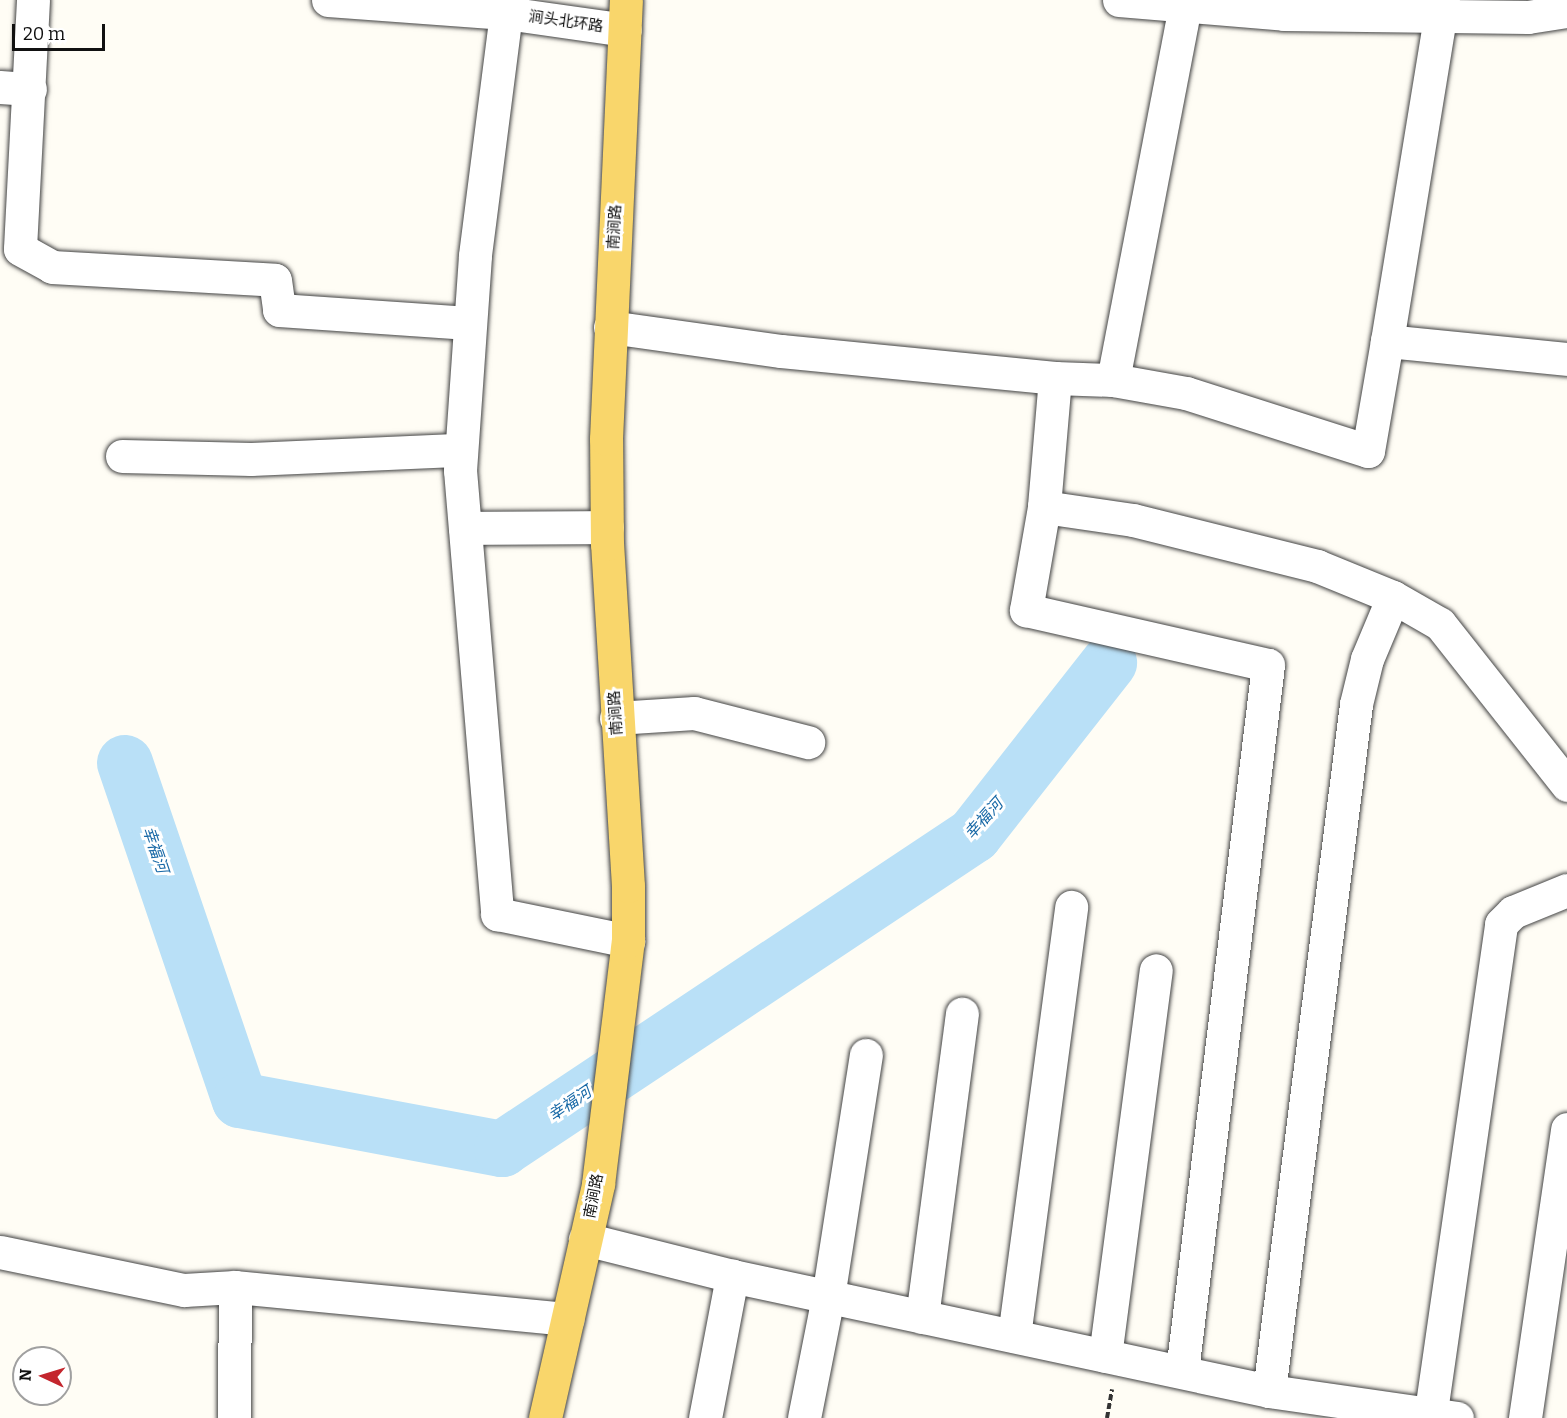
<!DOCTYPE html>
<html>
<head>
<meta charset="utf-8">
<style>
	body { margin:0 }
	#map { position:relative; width:1567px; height:1418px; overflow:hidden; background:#fffdf5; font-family:Bitter,"Noto Sans SC",serif }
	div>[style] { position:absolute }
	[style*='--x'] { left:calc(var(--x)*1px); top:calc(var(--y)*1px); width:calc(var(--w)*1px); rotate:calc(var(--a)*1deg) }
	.river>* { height:56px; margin:-28px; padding:0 28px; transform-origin:28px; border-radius:28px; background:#b9e0f7 }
	.path>* { height:4px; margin-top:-2px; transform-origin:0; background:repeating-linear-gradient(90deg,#333 0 6px,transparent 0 9px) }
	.roads { filter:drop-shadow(0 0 2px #444) drop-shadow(0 0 2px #444) }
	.minor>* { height:33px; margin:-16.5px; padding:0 16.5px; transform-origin:16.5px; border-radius:16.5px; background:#fff }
	.major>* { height:33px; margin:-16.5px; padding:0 16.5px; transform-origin:16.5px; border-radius:16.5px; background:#f9d66b }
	span { translate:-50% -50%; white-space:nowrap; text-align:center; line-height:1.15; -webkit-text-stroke:6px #fff; paint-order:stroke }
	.street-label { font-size:15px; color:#111 }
	.water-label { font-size:16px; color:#1768a6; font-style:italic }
	.north { position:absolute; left:12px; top:1346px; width:60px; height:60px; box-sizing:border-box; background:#fff; border:2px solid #a0a0a0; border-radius:50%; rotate:274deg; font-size:16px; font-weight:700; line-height:24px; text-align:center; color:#111 }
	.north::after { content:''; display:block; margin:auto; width:21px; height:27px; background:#c4262e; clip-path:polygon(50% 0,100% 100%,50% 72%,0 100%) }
	.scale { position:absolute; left:12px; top:24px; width:93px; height:27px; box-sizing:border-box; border:3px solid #111; border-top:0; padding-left:8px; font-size:18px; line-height:21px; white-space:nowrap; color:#111; -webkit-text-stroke:4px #fff; paint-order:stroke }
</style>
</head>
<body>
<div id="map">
	<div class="river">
		<div style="--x:125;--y:763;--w:356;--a:71.2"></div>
		<div style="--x:240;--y:1100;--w:267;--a:10.6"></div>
		<div style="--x:502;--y:1149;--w:567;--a:-33.63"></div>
		<div style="--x:974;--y:835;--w:219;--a:-51.9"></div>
	</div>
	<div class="path">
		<div style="--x:1107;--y:1418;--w:29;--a:-80"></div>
	</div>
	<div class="roads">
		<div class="minor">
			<div style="--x:33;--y:0;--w:249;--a:93"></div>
			<div style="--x:20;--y:249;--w:37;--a:29"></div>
			<div style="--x:52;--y:267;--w:223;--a:3.3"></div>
			<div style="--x:275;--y:280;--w:30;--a:82"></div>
			<div style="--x:279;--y:310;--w:190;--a:3.9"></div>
			<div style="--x:328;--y:0;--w:178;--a:4.2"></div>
			<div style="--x:506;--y:13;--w:120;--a:8.1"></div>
			<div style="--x:1119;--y:0;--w:166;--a:4.8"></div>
			<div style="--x:1284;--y:14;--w:244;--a:0.7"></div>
			<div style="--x:1528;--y:17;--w:39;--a:-9"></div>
			<div style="--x:506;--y:13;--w:245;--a:97.3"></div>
			<div style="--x:475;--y:256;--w:215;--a:94"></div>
			<div style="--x:460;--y:470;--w:446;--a:85.2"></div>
			<div style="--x:497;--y:914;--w:134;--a:11.6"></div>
			<div style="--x:0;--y:87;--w:30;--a:4"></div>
			<div style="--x:610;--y:327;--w:173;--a:8"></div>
			<div style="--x:781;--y:351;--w:275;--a:5.6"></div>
			<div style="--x:1055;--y:378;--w:58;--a:2"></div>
			<div style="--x:1113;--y:380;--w:74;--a:10.1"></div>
			<div style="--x:1186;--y:393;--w:191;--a:17.7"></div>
			<div style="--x:1368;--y:451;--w:112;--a:-80.2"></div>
			<div style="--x:1387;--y:341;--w:181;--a:5.7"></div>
			<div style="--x:1387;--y:341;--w:346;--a:-80.7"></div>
			<div style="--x:1055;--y:378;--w:129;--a:94.9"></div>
			<div style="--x:1044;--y:507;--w:105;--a:99.9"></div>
			<div style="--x:1026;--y:610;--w:248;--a:12.8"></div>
			<div style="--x:1268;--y:665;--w:712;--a:96.94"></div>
			<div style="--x:1113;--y:380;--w:381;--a:-79.1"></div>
			<div style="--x:122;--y:456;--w:129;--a:1.3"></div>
			<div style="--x:251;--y:459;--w:210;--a:-2.5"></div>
			<div style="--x:1044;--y:507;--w:90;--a:8.3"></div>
			<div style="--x:1133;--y:520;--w:190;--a:14"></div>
			<div style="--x:1317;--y:566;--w:82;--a:22.2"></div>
			<div style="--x:1393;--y:597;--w:54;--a:29.9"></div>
			<div style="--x:1440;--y:624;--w:205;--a:51.7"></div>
			<div style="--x:465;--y:528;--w:142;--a:-0.4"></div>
			<div style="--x:616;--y:718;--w:78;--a:-3.7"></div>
			<div style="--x:694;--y:713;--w:118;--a:14.3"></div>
			<div style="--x:585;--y:1239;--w:152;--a:14.1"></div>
			<div style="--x:732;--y:1276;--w:549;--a:12.09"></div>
			<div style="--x:1269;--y:1391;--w:190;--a:8.2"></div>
			<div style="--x:0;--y:1252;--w:188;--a:11.7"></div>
			<div style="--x:184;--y:1290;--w:51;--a:-3.4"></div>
			<div style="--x:235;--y:1287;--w:334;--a:5.5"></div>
			<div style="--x:922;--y:1317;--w:306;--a:-82.5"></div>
			<div style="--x:1014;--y:1336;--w:433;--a:-82.4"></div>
			<div style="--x:1105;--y:1356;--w:389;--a:-82.5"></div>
			<div style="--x:1269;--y:1391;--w:692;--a:-82.78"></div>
			<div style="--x:1356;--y:704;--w:46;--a:-76.3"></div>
			<div style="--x:1367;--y:659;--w:67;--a:-67.2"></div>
			<div style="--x:234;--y:1418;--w:131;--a:-89.6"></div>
			<div style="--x:705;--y:1418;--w:145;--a:-79.2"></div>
			<div style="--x:804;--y:1418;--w:123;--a:-78.8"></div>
			<div style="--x:828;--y:1297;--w:245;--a:-81.1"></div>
			<div style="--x:1430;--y:1418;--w:499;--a:-81.8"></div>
			<div style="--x:1501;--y:924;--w:17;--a:-45"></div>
			<div style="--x:1513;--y:912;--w:58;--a:-22.2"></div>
			<div style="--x:1525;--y:1418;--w:292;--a:-81.7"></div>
		</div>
		<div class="major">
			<div style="--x:545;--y:1418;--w:240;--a:-77.2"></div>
			<div style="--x:598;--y:1184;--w:245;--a:-83"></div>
			<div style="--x:628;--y:941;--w:55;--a:-90"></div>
			<div style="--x:628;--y:886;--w:343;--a:-93.5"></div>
			<div style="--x:607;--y:544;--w:105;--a:-90.5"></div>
			<div style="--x:606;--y:439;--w:439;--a:-87.4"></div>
		</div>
	</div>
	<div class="street-label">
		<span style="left:566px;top:22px;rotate:8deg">涧头北环路</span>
		<span style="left:615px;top:227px;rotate:-87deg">南涧路</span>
		<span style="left:616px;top:713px;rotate:-94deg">南涧路</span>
		<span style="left:594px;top:1196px;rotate:-79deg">南涧路</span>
	</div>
	<div class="water-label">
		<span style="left:984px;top:819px;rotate:-48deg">幸福河</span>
		<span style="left:155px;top:850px;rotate:71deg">幸福河</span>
		<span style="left:570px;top:1104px;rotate:-34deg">幸福河</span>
	</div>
	<div class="north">N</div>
	<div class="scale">20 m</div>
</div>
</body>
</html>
